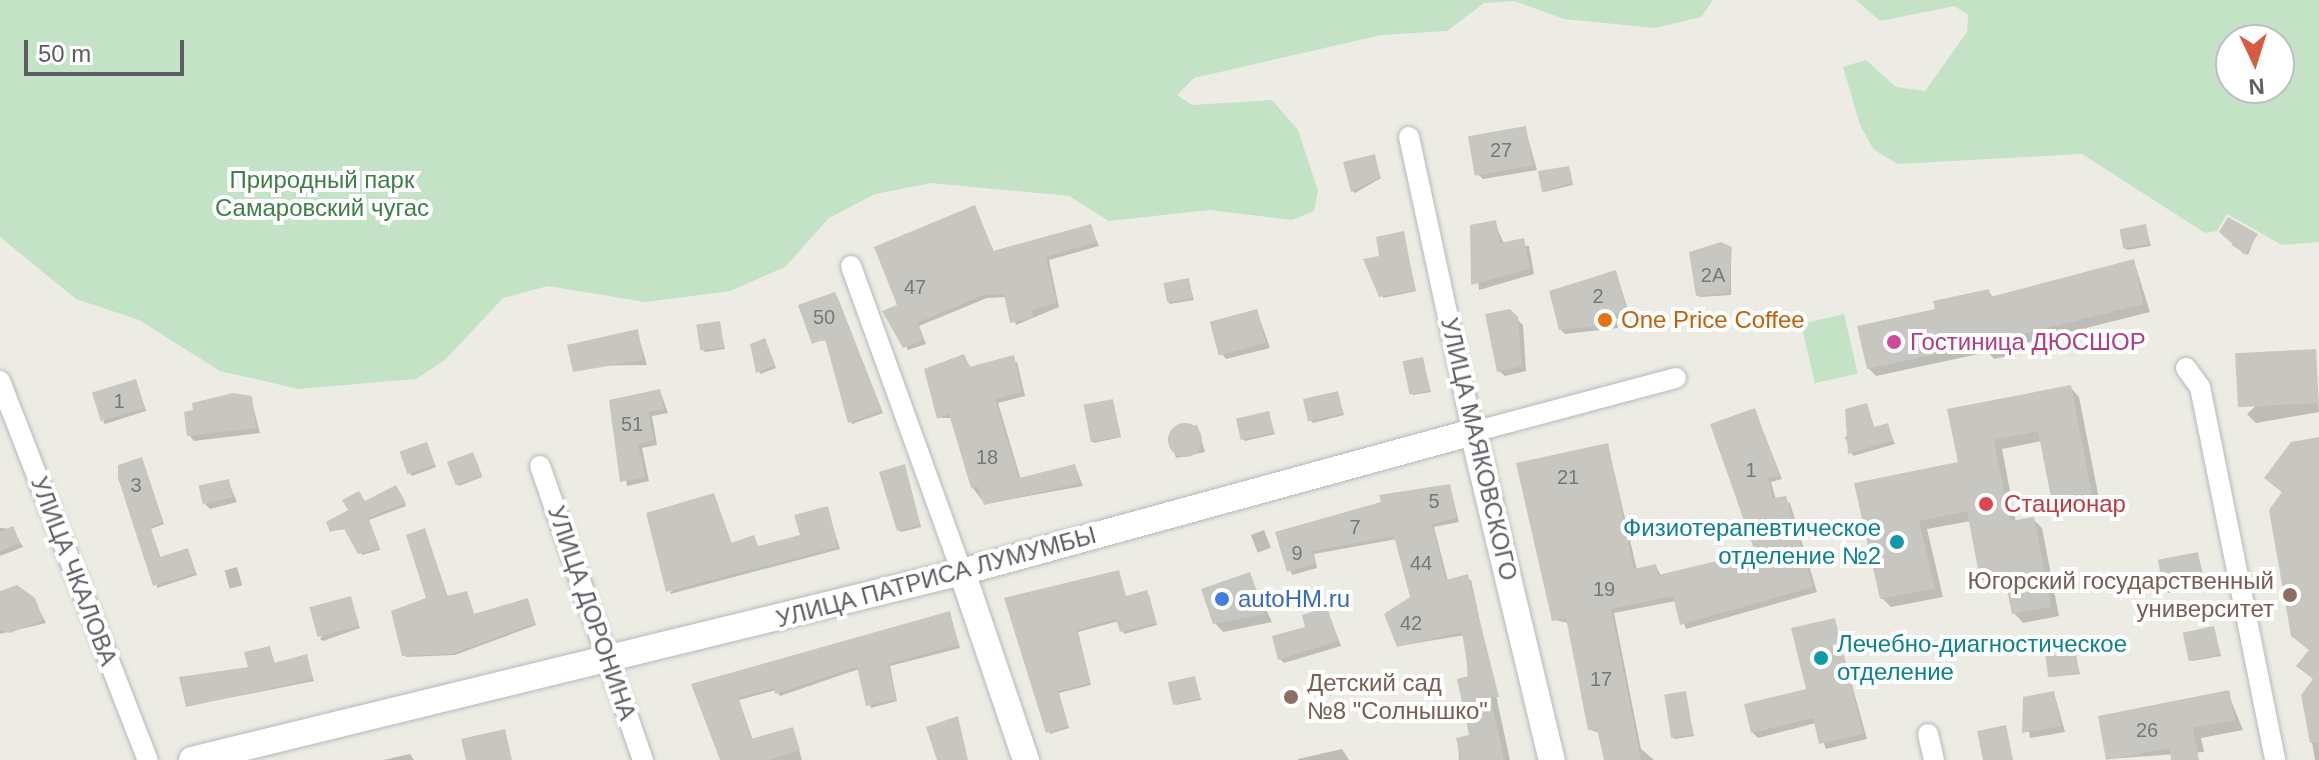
<!DOCTYPE html>
<html>
<head>
<meta charset="utf-8">
<style>
	body { margin:0 }
	#map { position:relative; width:2319px; height:760px; overflow:hidden; background:#edece4; font-family:Arial,sans-serif }
	div>[style] { position:absolute }
	[style*='--x'] { left:calc(var(--x)*1px); top:calc(var(--y)*1px); width:calc(var(--w)*1px); rotate:calc(var(--a)*1deg) }
	.green>* { inset:0; background:#c3e2c6; transform-origin:0 0 }
	.shadow>* { inset:0; background:#0003; transform-origin:0 0 }
	.building>* { inset:0; background:#c8c6c0; transform-origin:0 0 }
	.round { border-radius:50% }
	.roads { filter:drop-shadow(0 0 2px #b6b8bc) drop-shadow(0 0 2px #b6b8bc) }
	.minor>* { height:20px; margin:-10px; padding:0 10px; transform-origin:10px; border-radius:10px; background:#fff }
	.tertiary>* { height:26px; margin:-13px; padding:0 13px; transform-origin:13px; border-radius:13px; background:#fff }
	.dots>* { width:22px; height:22px; translate:-50% -50%; box-sizing:border-box; border:4px solid #fff; border-radius:50% }
	span { translate:-50% -50%; white-space:nowrap; text-align:center; line-height:1.15; -webkit-text-stroke:8px #fff; paint-order:stroke }
	.number-label { font-size:20px; color:#77787a }
	.number-label span { -webkit-text-stroke-width:0 }
	.park-label { font-size:24px; color:#3e7f48 }
	.food-label { font-size:24px; color:#c56008 }
	.left { translate:0 -50%; text-align:left }
	.hotel-label { font-size:24px; color:#b23c85 }
	.street-label { font-size:24px; color:#5c5e63 }
	.health-label { font-size:24px; color:#be3a42 }
	.culture-label { font-size:24px; color:#0d838f }
	.right { translate:-100% -50%; text-align:right }
	.education-label { font-size:24px; color:#785e54 }
	.shop-label { font-size:24px; color:#366cbe }
	.north { position:absolute; left:2215px; top:24px; width:80px; height:80px; box-sizing:border-box; background:#fff; border:2px solid #bebfc1; border-radius:50%; rotate:176deg; font-size:22px; font-weight:700; line-height:32px; text-align:center; color:#5c5e63 }
	.north::after { content:''; display:block; margin:auto; width:28px; height:36px; background:#d65b40; clip-path:polygon(50% 0,100% 100%,50% 72%,0 100%) }
	.scale { position:absolute; left:24px; top:40px; width:160px; height:36px; box-sizing:border-box; border:4px solid #5c5e63; border-top:0; padding-left:10px; font-size:24px; line-height:28px; white-space:nowrap; color:#5c5e63; -webkit-text-stroke:6px #fff; paint-order:stroke }
</style>
</head>
<body>
<div id="map">
	<div class="green">
		<div style="clip-path:polygon(0 0,1713px 0,1701px 17px,1655px 28px,1564px 19px,1514px 1px,1484px 3px,1447px 31px,1381px 35px,1194px 78px,1177px 95px,1192px 105px,1272px 100px,1298px 130px,1318px 191px,1314px 211px,1292px 220px,1209px 210px,1109px 221px,1069px 196px,931px 183px,875px 194px,829px 218px,785px 267px,730px 291px,645px 302px,548px 286px,503px 298px,445px 360px,416px 379px,298px 389px,220px 371px,139px 320px,76px 299px,0 237px)"></div>
		<div style="clip-path:polygon(evenodd,1856px 0,2319px 0,2319px 242px,2282px 245px,2227px 214px,2217px 231px,2205px 233px,2082px 154px,1898px 164px,1874px 150px,1860px 125px,1843px 67px,1866px 60px,1896px 87px,1925px 91px,1967px 32px,1968px 15px,1955px 6px,1880px 21px,1856px 0,2231px 40px,2279px 40px,2279px 88px,2231px 88px,2231px 40px)"></div>
		<div style="left:1844px;top:314px;width:61px;height:44px;rotate:77deg"></div>
	</div>
	<div class="shadow">
		<div style="clip-path:polygon(1525px 128px,1537px 170px,1483px 179px,1477px 174px)"></div>
		<div style="clip-path:polygon(1374px 157px,1381px 178px,1355px 193px,1352px 191px)"></div>
		<div style="clip-path:polygon(1570px 170px,1573px 185px,1544px 192px,1540px 172px)"></div>
		<div style="clip-path:polygon(975px 208px,994px 252px,1091px 227px,1099px 246px,1049px 260px,1059px 307px,1016px 325px,1007px 297px,987px 298px,919px 326px,926px 344px,908px 350px,885px 312px,900px 306px)"></div>
		<div style="clip-path:polygon(1495px 223px,1504px 244px,1529px 246px,1534px 274px,1479px 290px,1472px 227px)"></div>
		<div style="clip-path:polygon(2145px 226px,2151px 246px,2127px 250px,2125px 248px)"></div>
		<div style="clip-path:polygon(1403px 233px,1416px 291px,1383px 298px,1382px 257px)"></div>
		<div style="clip-path:polygon(2256px 235px,2248px 255px,2232px 245px,2235px 241px)"></div>
		<div style="clip-path:polygon(1731px 249px,1731px 295px,1700px 297px,1698px 295px)"></div>
		<div style="clip-path:polygon(2134px 261px,2150px 312px,2006px 348px,2007px 356px,1994px 359px,1988px 352px,1876px 376px,1868px 368px,1937px 311px,1988px 291px,1994px 298px)"></div>
		<div style="clip-path:polygon(1616px 272px,1630px 316px,1616px 319px,1618px 328px,1565px 334px,1560px 329px)"></div>
		<div style="clip-path:polygon(1188px 280px,1194px 300px,1170px 304px,1168px 302px)"></div>
		<div style="clip-path:polygon(837px 296px,883px 413px,852px 424px,827px 340px,814px 342px)"></div>
		<div style="clip-path:polygon(1257px 311px,1270px 348px,1226px 359px,1221px 353px)"></div>
		<div style="clip-path:polygon(1509px 311px,1523px 325px,1526px 371px,1505px 376px,1499px 371px)"></div>
		<div style="clip-path:polygon(719px 323px,725px 349px,705px 352px,703px 350px)"></div>
		<div style="clip-path:polygon(637px 331px,647px 365px,572px 366px)"></div>
		<div style="clip-path:polygon(766px 343px,776px 368px,760px 374px,753px 345px)"></div>
		<div style="clip-path:polygon(2315px 351px,2319px 412px,2256px 423px,2247px 414px)"></div>
		<div style="clip-path:polygon(964px 356px,971px 368px,1017px 362px,1025px 396px,998px 403px,1021px 480px,1075px 466px,1083px 486px,985px 504px,972px 487px,952px 418px,939px 418px)"></div>
		<div style="clip-path:polygon(1422px 359px,1431px 392px,1413px 395px,1411px 393px)"></div>
		<div style="clip-path:polygon(137px 384px,146px 411px,105px 424px,103px 422px)"></div>
		<div style="clip-path:polygon(2070px 387px,2079px 397px,2101px 509px,2064px 516px,2055px 507px,2042px 441px,2002px 449px,2016px 522px,2033px 519px,2042px 528px,2059px 616px,2023px 623px,2014px 613px,2008px 584px,1991px 588px,1982px 579px,1971px 521px,1927px 529px,1943px 597px,1891px 607px,1882px 598px,1856px 484px,1960px 464px,1949px 411px)"></div>
		<div style="clip-path:polygon(660px 391px,668px 413px,652px 416px,657px 445px,642px 448px,649px 481px,627px 486px,612px 402px)"></div>
		<div style="clip-path:polygon(1337px 393px,1344px 415px,1313px 423px,1311px 421px)"></div>
		<div style="clip-path:polygon(251px 398px,260px 433px,194px 441px,189px 435px)"></div>
		<div style="clip-path:polygon(1113px 401px,1121px 437px,1094px 443px,1092px 440px)"></div>
		<div style="clip-path:polygon(1866px 405px,1875px 429px,1887px 425px,1895px 444px,1853px 456px,1845px 437px,1854px 435px)"></div>
		<div style="clip-path:polygon(1755px 411px,1782px 479px,1771px 482px,1776px 500px,1790px 503px,1817px 592px,1686px 629px,1676px 601px,1614px 613px,1641px 749px,1654px 760px,1606px 760px,1600px 733px,1590px 730px,1569px 623px,1554px 620px,1608px 445px,1637px 570px,1656px 566px,1661px 576px,1757px 554px)"></div>
		<div style="clip-path:polygon(1268px 413px,1275px 434px,1245px 441px,1243px 439px)"></div>
		<div style="clip-path:polygon(1197px 425px,1205px 452px,1176px 458px,1169px 435px)"></div>
		<div style="clip-path:polygon(2319px 439px,2319px 760px,2315px 760px,2304px 695px,2315px 681px,2299px 666px,2310px 651px,2284px 494px,2266px 478px)"></div>
		<div style="clip-path:polygon(427px 445px,436px 467px,412px 476px,410px 474px)"></div>
		<div style="clip-path:polygon(475px 457px,482px 477px,459px 486px,457px 484px)"></div>
		<div style="clip-path:polygon(142px 460px,164px 524px,151px 529px,161px 559px,188px 551px,197px 575px,157px 588px)"></div>
		<div style="clip-path:polygon(905px 466px,921px 527px,901px 532px,898px 530px)"></div>
		<div style="clip-path:polygon(228px 481px,237px 502px,210px 509px,205px 504px)"></div>
		<div style="clip-path:polygon(1450px 486px,1459px 522px,1434px 527px,1448px 581px,1471px 580px,1510px 760px,1459px 760px,1458px 740px,1472px 737px,1465px 635px,1399px 646px,1412px 598px,1397px 539px,1314px 554px,1317px 568px,1292px 575px,1278px 533px)"></div>
		<div style="clip-path:polygon(398px 489px,406px 506px,369px 520px,380px 550px,362px 555px,346px 529px,332px 531px,350px 511px)"></div>
		<div style="clip-path:polygon(714px 495px,732px 544px,754px 538px,759px 548px,802px 536px,827px 508px,840px 549px,670px 594px)"></div>
		<div style="clip-path:polygon(0 528px,13px 529px,23px 547px,0 556px)"></div>
		<div style="clip-path:polygon(425px 530px,448px 597px,466px 593px,475px 616px,529px 603px,536px 625px,455px 655px,406px 657px,429px 599px)"></div>
		<div style="left:1264px;top:530px;width:19px;height:14px;rotate:69deg"></div>
		<div style="clip-path:polygon(2198px 555px,2206px 586px,2168px 593px,2166px 591px)"></div>
		<div style="left:237px;top:567px;width:19px;height:13px;rotate:74deg"></div>
		<div style="clip-path:polygon(1118px 572px,1126px 598px,1149px 595px,1157px 625px,1124px 634px,1119px 621px,1078px 632px,1091px 685px,1059px 693px,1069px 728px,1050px 734px,1006px 600px)"></div>
		<div style="clip-path:polygon(1249px 574px,1272px 622px,1223px 632px,1215px 623px)"></div>
		<div style="clip-path:polygon(0 593px,34px 600px,46px 623px,0 634px)"></div>
		<div style="clip-path:polygon(350px 598px,360px 628px,323px 641px,320px 639px)"></div>
		<div style="clip-path:polygon(1327px 609px,1341px 646px,1284px 663px,1280px 659px)"></div>
		<div style="clip-path:polygon(950px 614px,960px 648px,890px 666px,897px 701px,871px 708px,859px 669px,780px 696px,776px 690px,739px 700px,753px 741px,793px 729px,802px 760px,722px 760px,694px 685px)"></div>
		<div style="clip-path:polygon(1834px 620px,1867px 739px,1826px 749px,1816px 723px,1758px 738px,1752px 732px,1808px 690px)"></div>
		<div style="clip-path:polygon(2214px 628px,2221px 656px,2192px 661px,2190px 659px)"></div>
		<div style="clip-path:polygon(270px 648px,275px 664px,306px 656px,314px 681px,188px 706px,250px 669px)"></div>
		<div style="clip-path:polygon(2075px 654px,2080px 674px,2050px 677px)"></div>
		<div style="clip-path:polygon(1195px 678px,1201px 700px,1176px 705px,1173px 703px)"></div>
		<div style="clip-path:polygon(1685px 693px,1694px 736px,1675px 739px,1673px 737px)"></div>
		<div style="clip-path:polygon(2054px 693px,2065px 732px,2030px 738px,2025px 699px)"></div>
		<div style="clip-path:polygon(2228px 693px,2243px 730px,2201px 738px,2204px 752px,2108px 759px)"></div>
		<div style="clip-path:polygon(1342px 749px,1349px 760px,1298px 760px,1298px 759px)"></div>
		<div style="clip-path:polygon(410px 754px,414px 760px,383px 760px)"></div>
	</div>
	<div class="building">
		<div style="left:1526px;top:126px;width:40px;height:59px;rotate:80deg"></div>
		<div style="clip-path:polygon(1375px 154px,1380px 177px,1351px 192px,1343px 162px)"></div>
		<div style="clip-path:polygon(1569px 166px,1572px 183px,1542px 192px,1538px 171px)"></div>
		<div style="clip-path:polygon(975px 205px,993px 251px,1091px 224px,1097px 242px,1046px 257px,1057px 303px,1032px 310px,1033px 318px,1010px 323px,1004px 294px,983px 295px,917px 323px,923px 340px,903px 348px,882px 311px,897px 305px,874px 247px)"></div>
		<div style="clip-path:polygon(2228px 217px,2258px 234px,2245px 255px,2219px 232px)"></div>
		<div style="clip-path:polygon(1496px 220px,1500px 243px,1524px 238px,1530px 269px,1471px 285px,1470px 225px)"></div>
		<div style="left:2146px;top:224px;width:20px;height:27px;rotate:79deg"></div>
		<div style="clip-path:polygon(1404px 231px,1415px 290px,1379px 297px,1363px 259px,1379px 256px,1376px 237px)"></div>
		<div style="clip-path:polygon(1721px 242px,1732px 247px,1729px 293px,1696px 296px,1689px 252px)"></div>
		<div style="clip-path:polygon(2134px 259px,2143px 304px,1999px 340px,2001px 349px,1985px 352px,1983px 344px,1867px 369px,1857px 326px,1935px 309px,1933px 301px,1989px 289px,1990px 297px)"></div>
		<div style="clip-path:polygon(1616px 270px,1627px 312px,1613px 315px,1615px 324px,1559px 330px,1549px 291px)"></div>
		<div style="left:1189px;top:278px;width:20px;height:26px;rotate:79deg"></div>
		<div style="clip-path:polygon(835px 292px,882px 411px,848px 423px,825px 339px,812px 344px,798px 305px)"></div>
		<div style="left:1257px;top:309px;width:35px;height:49px;rotate:75deg"></div>
		<div style="clip-path:polygon(1510px 309px,1518px 317px,1522px 366px,1497px 372px,1485px 314px)"></div>
		<div style="left:720px;top:321px;width:26px;height:24px;rotate:81deg"></div>
		<div style="clip-path:polygon(638px 329px,643px 360px,573px 372px,567px 345px)"></div>
		<div style="clip-path:polygon(765px 338px,775px 365px,756px 373px,750px 344px)"></div>
		<div style="left:2316px;top:349px;width:54px;height:81px;rotate:87deg"></div>
		<div style="clip-path:polygon(964px 354px,969px 367px,1014px 355px,1022px 392px,995px 399px,1019px 478px,1075px 464px,1080px 483px,984px 505px,977px 486px,971px 488px,949px 414px,937px 419px,924px 369px)"></div>
		<div style="left:1423px;top:357px;width:34px;height:21px;rotate:78deg"></div>
		<div style="left:136px;top:379px;width:30px;height:46px;rotate:73deg"></div>
		<div style="clip-path:polygon(2071px 385px,2093px 500px,2053px 508px,2038px 431px,1994px 440px,2010px 521px,2034px 517px,2051px 607px,2012px 614px,2004px 575px,1980px 580px,1967px 511px,1919px 521px,1935px 588px,1880px 599px,1854px 483px,1958px 462px,1947px 409px)"></div>
		<div style="clip-path:polygon(660px 389px,664px 409px,648px 412px,654px 440px,638px 444px,645px 477px,620px 482px,609px 400px)"></div>
		<div style="left:1338px;top:391px;width:23px;height:36px;rotate:77deg"></div>
		<div style="clip-path:polygon(233px 393px,252px 396px,256px 428px,187px 436px,184px 412px,193px 410px,192px 403px)"></div>
		<div style="left:1113px;top:399px;width:38px;height:30px;rotate:79deg"></div>
		<div style="clip-path:polygon(1867px 403px,1874px 427px,1888px 423px,1893px 440px,1848px 454px,1845px 409px)"></div>
		<div style="clip-path:polygon(1755px 408px,1779px 475px,1768px 478px,1773px 498px,1786px 496px,1813px 587px,1680px 625px,1673px 596px,1611px 609px,1641px 760px,1604px 760px,1597px 729px,1588px 730px,1566px 618px,1552px 621px,1516px 463px,1608px 443px,1634px 569px,1656px 564px,1658px 575px,1755px 552px,1710px 424px)"></div>
		<div style="left:1269px;top:411px;width:22px;height:34px;rotate:77deg"></div>
		<div class="round" style="left:1168px;top:423px;width:34px;height:34px"></div>
		<div style="clip-path:polygon(2319px 437px,2319px 742px,2310px 743px,2301px 695px,2313px 679px,2296px 666px,2309px 650px,2291px 636px,2269px 510px,2282px 492px,2264px 478px,2291px 442px)"></div>
		<div style="left:427px;top:442px;width:24px;height:29px;rotate:71deg"></div>
		<div style="left:473px;top:452px;width:25px;height:28px;rotate:69deg"></div>
		<div style="clip-path:polygon(142px 457px,163px 521px,150px 527px,160px 557px,188px 548px,196px 573px,153px 586px,118px 478px,118px 465px)"></div>
		<div style="clip-path:polygon(905px 464px,920px 525px,897px 531px,879px 472px)"></div>
		<div style="left:229px;top:479px;width:19px;height:31px;rotate:78deg"></div>
		<div style="clip-path:polygon(1450px 484px,1457px 518px,1432px 524px,1446px 580px,1468px 574px,1499px 697px,1491px 698px,1504px 760px,1461px 760px,1456px 738px,1469px 735px,1457px 679px,1469px 676px,1462px 632px,1397px 647px,1384px 614px,1410px 597px,1394px 536px,1312px 551px,1315px 564px,1287px 572px,1275px 532px,1381px 502px,1379px 495px)"></div>
		<div style="clip-path:polygon(396px 485px,406px 503px,368px 518px,380px 548px,358px 554px,343px 527px,330px 532px,326px 522px,348px 510px,342px 500px,359px 491px,365px 501px)"></div>
		<div style="clip-path:polygon(714px 493px,731px 543px,754px 535px,758px 546px,800px 535px,794px 515px,828px 506px,838px 547px,666px 592px,646px 513px)"></div>
		<div style="clip-path:polygon(13px 526px,20px 543px,0 551px,0 532px)"></div>
		<div style="clip-path:polygon(425px 528px,447px 596px,467px 591px,474px 614px,528px 598px,535px 623px,452px 654px,402px 656px,391px 611px,426px 598px,406px 535px)"></div>
		<div style="left:2198px;top:552px;width:33px;height:41px;rotate:79deg"></div>
		<div style="clip-path:polygon(1119px 570px,1126px 596px,1147px 590px,1156px 623px,1120px 632px,1116px 619px,1077px 630px,1090px 683px,1058px 691px,1068px 726px,1046px 733px,1004px 598px)"></div>
		<div style="clip-path:polygon(1250px 572px,1265px 614px,1213px 624px,1201px 589px)"></div>
		<div style="clip-path:polygon(17px 585px,35px 598px,43px 620px,10px 633px,0 630px,0 591px)"></div>
		<div style="left:351px;top:596px;width:31px;height:43px;rotate:75deg"></div>
		<div style="clip-path:polygon(1327px 607px,1338px 641px,1278px 660px,1272px 636px,1305px 627px,1302px 615px)"></div>
		<div style="clip-path:polygon(950px 611px,958px 645px,888px 664px,896px 699px,866px 706px,857px 667px,775px 694px,774px 688px,738px 698px,751px 739px,793px 727px,800px 750px,769px 760px,720px 760px,691px 684px)"></div>
		<div style="clip-path:polygon(1835px 618px,1863px 734px,1819px 744px,1813px 718px,1751px 733px,1744px 704px,1806px 689px,1791px 628px)"></div>
		<div style="left:2214px;top:626px;width:29px;height:32px;rotate:78deg"></div>
		<div style="clip-path:polygon(270px 646px,274px 663px,307px 654px,313px 679px,186px 707px,179px 677px,248px 667px,244px 652px)"></div>
		<div style="left:2076px;top:652px;width:21px;height:31px;rotate:82deg"></div>
		<div style="left:1195px;top:676px;width:23px;height:28px;rotate:77deg"></div>
		<div style="clip-path:polygon(2229px 690px,2235px 720px,2193px 728px,2199px 760px,2171px 760px,2170px 748px,2106px 760px,2098px 716px)"></div>
		<div style="left:1686px;top:691px;width:44px;height:22px;rotate:81deg"></div>
		<div style="clip-path:polygon(2054px 691px,2061px 726px,2022px 733px,2023px 697px)"></div>
		<div style="clip-path:polygon(958px 716px,968px 760px,937px 760px,926px 727px)"></div>
		<div style="clip-path:polygon(2006px 725px,2013px 760px,1983px 760px,1977px 731px)"></div>
		<div style="clip-path:polygon(505px 729px,512px 760px,466px 760px,461px 739px)"></div>
	</div>
	<div class="roads">
		<div class="minor">
			<div style="--x:1409;--y:137;--w:302;--a:77.8"></div>
			<div style="--x:1473;--y:432;--w:210;--a:-14.9"></div>
			<div style="--x:851;--y:266;--w:326;--a:70.1"></div>
			<div style="--x:2186;--y:368;--w:24;--a:54"></div>
			<div style="--x:2200;--y:387;--w:380;--a:78.6"></div>
			<div style="--x:0;--y:381;--w:407;--a:68.7"></div>
			<div style="--x:540;--y:466;--w:312;--a:70.7"></div>
			<div style="--x:1928;--y:734;--w:27;--a:77"></div>
		</div>
		<div class="tertiary">
			<div style="--x:962;--y:572;--w:199;--a:71.2"></div>
			<div style="--x:192;--y:760;--w:793;--a:-13.72"></div>
			<div style="--x:962;--y:572;--w:530;--a:-15.32"></div>
			<div style="--x:1473;--y:432;--w:337;--a:76.5"></div>
		</div>
	</div>
	<div class="dots">
		<div style="left:1605px;top:320px;background:#e8710a"></div>
		<div style="left:1894px;top:342px;background:#d1479c"></div>
		<div style="left:1986px;top:504px;background:#e0444e"></div>
		<div style="left:1897px;top:542px;background:#0f9aa8"></div>
		<div style="left:2290px;top:595px;background:#8d6e63"></div>
		<div style="left:1222px;top:599px;background:#3f7fe0"></div>
		<div style="left:1821px;top:658px;background:#0f9aa8"></div>
		<div style="left:1291px;top:697px;background:#8d6e63"></div>
	</div>
	<div class="number-label">
		<span style="left:1501px;top:150px">27</span>
		<span style="left:1713px;top:275px">2А</span>
		<span style="left:915px;top:287px">47</span>
		<span style="left:1598px;top:296px">2</span>
		<span style="left:824px;top:317px">50</span>
		<span style="left:119px;top:401px">1</span>
		<span style="left:632px;top:424px">51</span>
		<span style="left:987px;top:457px">18</span>
		<span style="left:1751px;top:470px">1</span>
		<span style="left:1568px;top:477px">21</span>
		<span style="left:136px;top:485px">3</span>
		<span style="left:1434px;top:501px">5</span>
		<span style="left:1355px;top:527px">7</span>
		<span style="left:1297px;top:553px">9</span>
		<span style="left:1421px;top:563px">44</span>
		<span style="left:1604px;top:589px">19</span>
		<span style="left:1411px;top:623px">42</span>
		<span style="left:1601px;top:679px">17</span>
		<span style="left:2147px;top:730px">26</span>
	</div>
	<div class="park-label">
		<span style="left:322px;top:194px">Природный парк<br>Самаровский чугас</span>
	</div>
	<div class="food-label">
		<span class="left" style="left:1621px;top:320px">One Price Coffee</span>
	</div>
	<div class="hotel-label">
		<span class="left" style="left:1910px;top:342px">Гостиница ДЮСШОР</span>
	</div>
	<div class="street-label">
		<span style="left:1479px;top:449px;rotate:77deg">УЛИЦА МАЯКОВСКОГО</span>
		<span style="left:74px;top:571px;rotate:69deg">УЛИЦА ЧКАЛОВА</span>
		<span style="left:936px;top:577px;rotate:-15deg">УЛИЦА ПАТРИСА ЛУМУМБЫ</span>
		<span style="left:592px;top:613px;rotate:71deg">УЛИЦА ДОРОНИНА</span>
	</div>
	<div class="health-label">
		<span class="left" style="left:2004px;top:504px">Стационар</span>
	</div>
	<div class="culture-label">
		<span class="right" style="left:1881px;top:542px">Физиотерапевтическое<br>отделение №2</span>
		<span class="left" style="left:1837px;top:658px">Лечебно-диагностическое<br>отделение</span>
	</div>
	<div class="education-label">
		<span class="right" style="left:2274px;top:595px">Югорский государственный<br>университет</span>
		<span class="left" style="left:1307px;top:697px">Детский сад<br>№8 "Солнышко"</span>
	</div>
	<div class="shop-label">
		<span class="left" style="left:1238px;top:599px">autoHM.ru</span>
	</div>
	<div class="north">N</div>
	<div class="scale">50 m</div>
</div>
</body>
</html>
